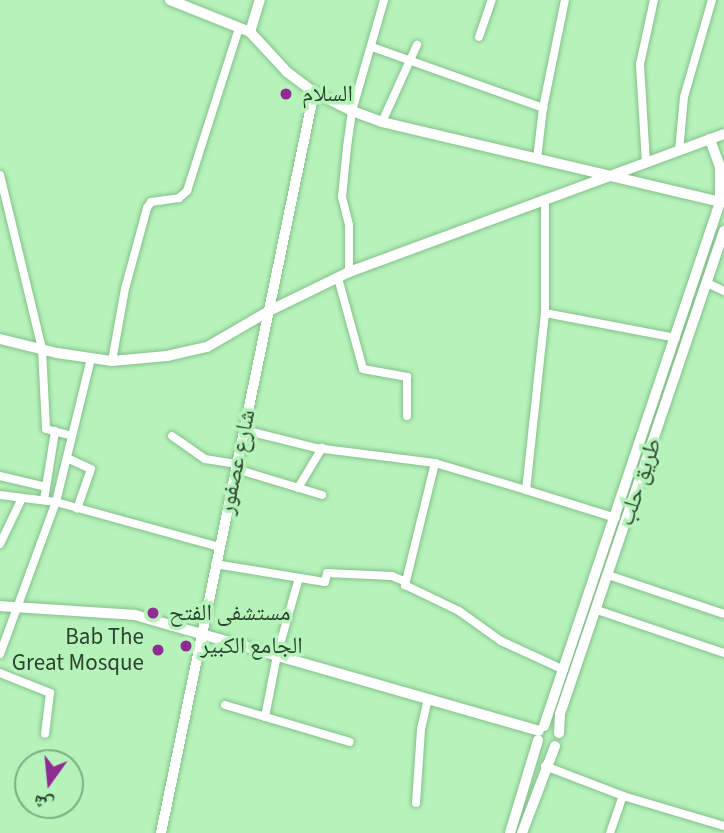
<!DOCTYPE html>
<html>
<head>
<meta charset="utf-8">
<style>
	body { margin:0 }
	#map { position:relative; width:724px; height:833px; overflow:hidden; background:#b6f3bb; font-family:"Source Sans 3","Noto Naskh Arabic",sans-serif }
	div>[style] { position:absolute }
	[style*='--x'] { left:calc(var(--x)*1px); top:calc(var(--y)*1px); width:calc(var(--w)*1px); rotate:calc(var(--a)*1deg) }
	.roads { filter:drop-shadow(0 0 2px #84bf8a) drop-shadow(0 0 2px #84bf8a) }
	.street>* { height:8px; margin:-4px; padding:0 4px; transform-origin:4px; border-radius:4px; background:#fff }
	.secondary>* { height:10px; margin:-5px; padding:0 5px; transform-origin:5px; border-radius:5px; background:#fff }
	.dots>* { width:19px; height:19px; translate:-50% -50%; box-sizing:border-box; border:4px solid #b6f3bb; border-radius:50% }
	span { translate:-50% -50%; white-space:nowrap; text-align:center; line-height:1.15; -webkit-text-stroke:7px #b6f3bb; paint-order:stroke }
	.poi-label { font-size:23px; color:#2b442d }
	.left { translate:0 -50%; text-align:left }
	.right { translate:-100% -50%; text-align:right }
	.street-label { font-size:23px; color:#2b442d }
	.north { position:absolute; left:14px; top:749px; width:70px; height:70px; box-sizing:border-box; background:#b6f3bb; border:2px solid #7ead82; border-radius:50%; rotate:195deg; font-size:19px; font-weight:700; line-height:28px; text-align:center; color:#2b442d }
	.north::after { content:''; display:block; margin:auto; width:24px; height:32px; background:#8f2b92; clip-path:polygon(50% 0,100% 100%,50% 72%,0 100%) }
</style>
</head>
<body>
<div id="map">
	<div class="roads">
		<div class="street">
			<div style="--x:479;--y:37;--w:39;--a:-71"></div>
			<div style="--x:372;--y:47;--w:182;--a:19.6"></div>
			<div style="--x:382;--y:122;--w:85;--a:-65.6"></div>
			<div style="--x:679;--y:151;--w:54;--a:-84.7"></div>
			<div style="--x:684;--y:97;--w:101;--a:-73.9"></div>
			<div style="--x:537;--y:159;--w:51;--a:-83.3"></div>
			<div style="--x:543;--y:108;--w:110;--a:-78.5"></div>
			<div style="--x:646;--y:163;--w:99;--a:-93.5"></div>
			<div style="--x:640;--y:64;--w:66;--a:-77.7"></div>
			<div style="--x:0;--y:175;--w:179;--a:76.4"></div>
			<div style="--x:42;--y:349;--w:80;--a:87.1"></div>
			<div style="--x:46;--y:429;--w:27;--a:15"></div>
			<div style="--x:545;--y:202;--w:111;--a:90"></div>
			<div style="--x:545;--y:313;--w:178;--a:96.1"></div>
			<div style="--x:526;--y:490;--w:94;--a:17.3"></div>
			<div style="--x:349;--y:272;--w:47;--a:-90"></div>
			<div style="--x:349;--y:225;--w:29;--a:-104"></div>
			<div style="--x:342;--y:197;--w:50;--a:-84.3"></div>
			<div style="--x:347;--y:147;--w:36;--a:-82"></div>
			<div style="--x:352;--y:111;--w:116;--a:-73.9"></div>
			<div style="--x:338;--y:278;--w:94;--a:74.6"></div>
			<div style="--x:363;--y:369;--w:45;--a:10.3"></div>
			<div style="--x:407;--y:377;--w:39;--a:90"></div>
			<div style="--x:707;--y:283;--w:19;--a:25"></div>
			<div style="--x:545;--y:313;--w:133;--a:10.8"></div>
			<div style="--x:112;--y:361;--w:73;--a:-79.8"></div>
			<div style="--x:125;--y:289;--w:84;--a:-74.8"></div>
			<div style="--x:147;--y:208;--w:7;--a:-56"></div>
			<div style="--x:151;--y:202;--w:28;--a:-8"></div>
			<div style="--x:179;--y:198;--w:11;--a:-41"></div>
			<div style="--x:187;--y:191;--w:171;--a:-72.3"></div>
			<div style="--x:244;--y:430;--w:74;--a:14"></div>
			<div style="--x:316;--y:448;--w:120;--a:7.2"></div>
			<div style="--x:172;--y:436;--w:40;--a:34.9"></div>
			<div style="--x:205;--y:459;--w:31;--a:9"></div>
			<div style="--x:67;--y:458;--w:26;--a:25"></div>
			<div style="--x:91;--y:469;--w:42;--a:109.3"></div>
			<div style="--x:236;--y:469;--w:90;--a:16.8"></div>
			<div style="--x:0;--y:476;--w:47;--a:13.4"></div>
			<div style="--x:298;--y:488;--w:47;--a:-59"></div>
			<div style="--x:526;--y:490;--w:95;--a:-163.5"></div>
			<div style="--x:435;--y:463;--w:126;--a:103.8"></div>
			<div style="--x:405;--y:585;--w:60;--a:25.7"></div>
			<div style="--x:459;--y:611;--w:52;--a:35.5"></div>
			<div style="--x:501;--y:641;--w:69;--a:24.7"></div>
			<div style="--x:0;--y:495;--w:56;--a:7.1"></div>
			<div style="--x:56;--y:502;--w:169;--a:15.4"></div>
			<div style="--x:44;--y:500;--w:70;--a:-80.9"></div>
			<div style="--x:0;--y:544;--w:51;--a:-64.4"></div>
			<div style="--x:215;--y:564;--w:111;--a:9.3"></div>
			<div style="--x:325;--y:582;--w:9;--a:-77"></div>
			<div style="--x:327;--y:573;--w:65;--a:2.6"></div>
			<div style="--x:392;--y:576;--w:15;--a:23"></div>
			<div style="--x:608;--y:575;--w:122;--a:18.6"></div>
			<div style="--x:597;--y:610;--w:134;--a:18.7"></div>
			<div style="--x:0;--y:654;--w:162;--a:-69.8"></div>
			<div style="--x:56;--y:502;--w:148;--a:-76.3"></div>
			<div style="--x:0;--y:673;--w:54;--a:21.8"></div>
			<div style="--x:50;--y:693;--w:41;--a:97"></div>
			<div style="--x:225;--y:705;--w:130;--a:16.5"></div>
			<div style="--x:265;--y:717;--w:63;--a:-79"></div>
			<div style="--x:277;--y:655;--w:80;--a:-74.1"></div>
			<div style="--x:545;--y:766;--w:84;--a:21"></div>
			<div style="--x:623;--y:796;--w:105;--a:16.5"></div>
			<div style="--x:416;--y:803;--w:74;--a:-86.1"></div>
			<div style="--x:421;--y:729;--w:31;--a:-77"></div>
			<div style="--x:610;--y:833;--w:39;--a:-71"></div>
		</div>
		<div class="secondary">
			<div style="--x:170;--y:0;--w:86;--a:21.8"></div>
			<div style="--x:250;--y:32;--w:54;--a:47.2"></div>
			<div style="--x:287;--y:72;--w:34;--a:37"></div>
			<div style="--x:314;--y:92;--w:42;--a:26.6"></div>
			<div style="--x:352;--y:111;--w:32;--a:20"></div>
			<div style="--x:382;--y:122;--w:347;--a:13.3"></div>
			<div style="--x:250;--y:32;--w:34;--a:-73"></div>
			<div style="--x:0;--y:339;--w:59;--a:13.8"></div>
			<div style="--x:57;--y:353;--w:56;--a:8.3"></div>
			<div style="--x:112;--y:361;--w:55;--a:-5.2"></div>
			<div style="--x:167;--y:356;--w:41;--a:-12.7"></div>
			<div style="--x:207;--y:347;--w:72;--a:-30.1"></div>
			<div style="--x:269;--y:311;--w:89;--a:-26"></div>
			<div style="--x:349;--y:272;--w:400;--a:-20.2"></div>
			<div style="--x:0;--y:606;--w:135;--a:3.8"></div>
			<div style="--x:135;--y:615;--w:420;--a:16"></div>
			<div style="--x:544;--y:726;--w:553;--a:-71.43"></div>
			<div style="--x:720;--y:202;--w:35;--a:-90"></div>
			<div style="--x:720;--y:167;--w:30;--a:-110"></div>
			<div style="--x:559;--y:733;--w:19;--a:-87"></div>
			<div style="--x:560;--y:714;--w:510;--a:-71.25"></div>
			<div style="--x:161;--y:833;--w:757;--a:-78.33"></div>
			<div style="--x:510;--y:833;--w:97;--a:-73.2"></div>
			<div style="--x:522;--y:833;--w:93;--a:-69.2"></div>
		</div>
	</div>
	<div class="dots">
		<div style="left:286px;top:94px;background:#8f2b92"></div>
		<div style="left:153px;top:613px;background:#8f2b92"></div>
		<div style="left:186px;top:646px;background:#8f2b92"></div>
		<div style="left:158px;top:650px;background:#8f2b92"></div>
	</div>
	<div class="poi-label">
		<span class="left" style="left:302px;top:94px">السلام</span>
		<span class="left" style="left:169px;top:613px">مستشفى الفتح</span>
		<span class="right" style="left:144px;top:650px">Bab The<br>Great Mosque</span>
		<span class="left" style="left:200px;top:646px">الجامع الكبير</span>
	</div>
	<div class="street-label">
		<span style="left:237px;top:462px;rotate:-78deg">شارع عصفور</span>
		<span style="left:640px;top:482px;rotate:-71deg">طريق حلب</span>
	</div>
	<div class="north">ش</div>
</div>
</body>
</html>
